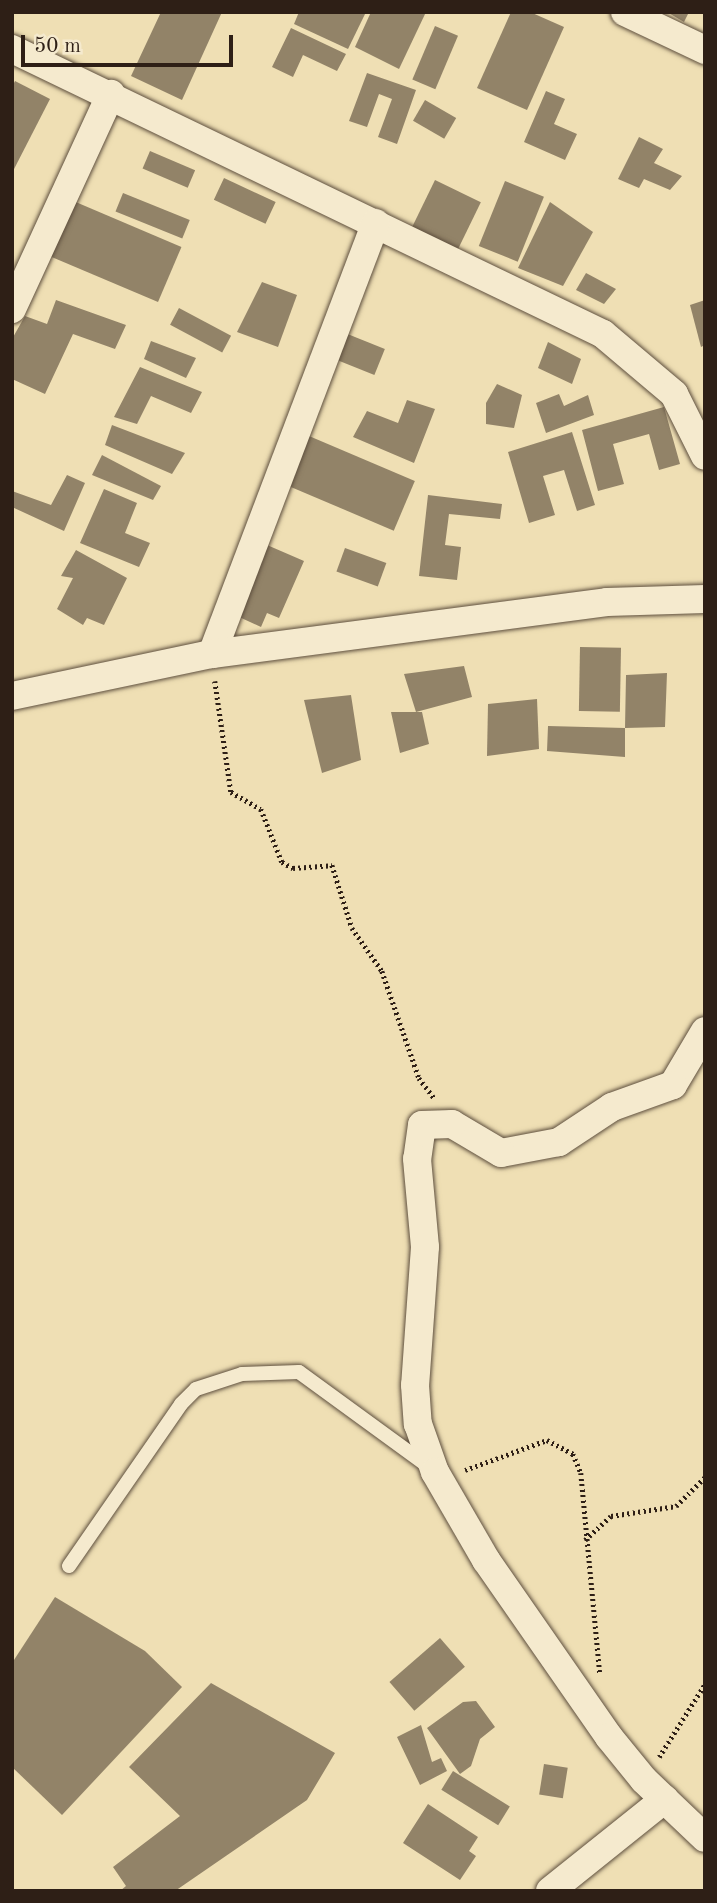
<!DOCTYPE html>
<html>
<head>
<meta charset="utf-8">
<style>
	body { margin:0 }
	#map { position:relative; width:717px; height:1903px; overflow:hidden; background:#efdfb4; font-family:"Old Standard TT",serif }
	div>[style] { position:absolute }
	[style*='--x'] { left:calc(var(--x)*1px); top:calc(var(--y)*1px); width:calc(var(--w)*1px); rotate:calc(var(--a)*1deg) }
	.building>* { inset:0; background:#928368; transform-origin:0 0 }
	.path>* { height:4.5px; margin-top:-2.25px; transform-origin:0; background:repeating-linear-gradient(90deg,#2e1f16 0 2px,transparent 0 5.5px) }
	.roads { filter:drop-shadow(0 0 2px #5e4f3e) drop-shadow(0 0 2px #5e4f3e) }
	.service>* { height:14px; margin:-7px; padding:0 7px; transform-origin:7px; border-radius:7px; background:#f5eace }
	.minor>* { height:28px; margin:-14px; padding:0 14px; transform-origin:14px; border-radius:14px; background:#f5eace }
	span { translate:-50% -50%; white-space:nowrap; text-align:center; line-height:1.15; -webkit-text-stroke:5px #f5eace; paint-order:stroke }
	.frame { position:absolute; inset:0; border:14px solid #2e1f16; pointer-events:none }
	.scale { position:absolute; left:21px; top:35px; width:212px; height:32px; box-sizing:border-box; border:4px solid #2e1f16; border-top:0; padding-left:9px; font-size:21px; line-height:24px; white-space:nowrap; color:#2e1f16; -webkit-text-stroke:5px #f5eace; paint-order:stroke }
</style>
</head>
<body>
<div id="map">
	<div class="building">
		<div style="clip-path:polygon(161px 12px,222px 12px,182px 100px,131px 76px)"></div>
		<div style="clip-path:polygon(299px 12px,366px 12px,348px 49px,294px 24px)"></div>
		<div style="clip-path:polygon(371px 12px,426px 12px,399px 69px,355px 47px)"></div>
		<div style="clip-path:polygon(511px 12px,530px 12px,564px 27px,527px 110px,477px 88px)"></div>
		<div style="clip-path:polygon(667px 12px,689px 12px,684px 22px)"></div>
		<div style="left:435px;top:26px;width:25px;height:58px;rotate:23deg"></div>
		<div style="clip-path:polygon(291px 28px,346px 54px,337px 71px,303px 55px,293px 77px,272px 67px)"></div>
		<div style="clip-path:polygon(367px 73px,416px 90px,397px 144px,378px 137px,392px 99px,379px 94px,367px 127px,349px 121px)"></div>
		<div style="clip-path:polygon(15px 81px,50px 99px,12px 173px,12px 87px)"></div>
		<div style="clip-path:polygon(546px 91px,565px 99px,554px 124px,577px 134px,565px 160px,524px 142px)"></div>
		<div style="left:425px;top:100px;width:36px;height:24px;rotate:30deg"></div>
		<div style="clip-path:polygon(639px 137px,663px 149px,654px 163px,682px 176px,670px 190px,644px 179px,639px 188px,618px 179px)"></div>
		<div style="left:150px;top:151px;width:49px;height:19px;rotate:23deg"></div>
		<div style="left:224px;top:178px;width:57px;height:24px;rotate:25deg"></div>
		<div style="left:435px;top:180px;width:51px;height:53px;rotate:26deg"></div>
		<div style="left:505px;top:181px;width:42px;height:70px;rotate:22deg"></div>
		<div style="left:123px;top:193px;width:72px;height:20px;rotate:22deg"></div>
		<div style="left:71px;top:200px;width:120px;height:60px;rotate:23deg"></div>
		<div style="clip-path:polygon(550px 202px,593px 232px,563px 286px,518px 268px)"></div>
		<div style="clip-path:polygon(586px 273px,616px 289px,604px 304px,576px 290px)"></div>
		<div style="clip-path:polygon(262px 282px,297px 295px,278px 347px,237px 332px)"></div>
		<div style="clip-path:polygon(56px 300px,126px 325px,115px 349px,73px 334px,45px 394px,12px 379px,12px 339px,25px 316px,47px 324px)"></div>
		<div style="clip-path:polygon(705px 300px,705px 345px,701px 347px,690px 305px)"></div>
		<div style="left:179px;top:308px;width:59px;height:19px;rotate:28deg"></div>
		<div style="left:345px;top:333px;width:43px;height:28px;rotate:22deg"></div>
		<div style="clip-path:polygon(151px 341px,196px 358px,186px 378px,144px 359px)"></div>
		<div style="clip-path:polygon(548px 342px,581px 359px,572px 384px,538px 368px)"></div>
		<div style="clip-path:polygon(140px 367px,202px 392px,191px 413px,151px 396px,137px 424px,114px 417px)"></div>
		<div style="clip-path:polygon(497px 384px,522px 395px,514px 428px,486px 424px,486px 403px)"></div>
		<div style="clip-path:polygon(559px 394px,564px 406px,588px 395px,594px 415px,546px 433px,536px 403px)"></div>
		<div style="clip-path:polygon(407px 400px,435px 409px,414px 463px,353px 437px,367px 411px,398px 423px)"></div>
		<div style="clip-path:polygon(664px 407px,680px 464px,659px 470px,649px 434px,613px 444px,624px 484px,598px 491px,582px 430px)"></div>
		<div style="clip-path:polygon(112px 425px,185px 453px,172px 474px,105px 445px)"></div>
		<div style="clip-path:polygon(572px 432px,595px 505px,577px 511px,564px 470px,543px 476px,555px 515px,529px 523px,508px 452px)"></div>
		<div style="left:309px;top:436px;width:115px;height:54px;rotate:23deg"></div>
		<div style="clip-path:polygon(102px 455px,161px 486px,153px 500px,92px 475px)"></div>
		<div style="clip-path:polygon(67px 475px,85px 483px,64px 531px,12px 507px,12px 491px,51px 505px)"></div>
		<div style="clip-path:polygon(104px 489px,137px 503px,125px 533px,150px 543px,139px 567px,80px 543px)"></div>
		<div style="clip-path:polygon(428px 495px,502px 504px,500px 519px,449px 514px,445px 545px,461px 547px,457px 580px,419px 576px)"></div>
		<div style="clip-path:polygon(267px 545px,304px 561px,279px 618px,267px 613px,261px 627px,237px 616px)"></div>
		<div style="left:345px;top:548px;width:44px;height:25px;rotate:20deg"></div>
		<div style="clip-path:polygon(76px 550px,127px 578px,104px 625px,87px 618px,83px 625px,57px 609px,73px 578px,61px 576px)"></div>
		<div style="left:580px;top:647px;width:41px;height:64px;rotate:1deg"></div>
		<div style="clip-path:polygon(464px 666px,472px 697px,416px 712px,422px 712px,429px 744px,400px 753px,391px 712px,416px 712px,404px 674px)"></div>
		<div style="clip-path:polygon(667px 673px,665px 727px,625px 728px,625px 757px,547px 751px,548px 726px,625px 728px,626px 675px)"></div>
		<div style="clip-path:polygon(351px 695px,361px 760px,322px 773px,304px 700px)"></div>
		<div style="clip-path:polygon(537px 699px,539px 749px,487px 756px,488px 704px)"></div>
		<div style="clip-path:polygon(55px 1597px,145px 1651px,182px 1687px,62px 1815px,12px 1767px,12px 1663px)"></div>
		<div style="left:440px;top:1638px;width:38px;height:67px;rotate:49deg"></div>
		<div style="clip-path:polygon(211px 1683px,335px 1753px,307px 1800px,175px 1891px,120px 1891px,126px 1886px,113px 1867px,180px 1816px,129px 1767px)"></div>
		<div style="clip-path:polygon(476px 1701px,495px 1727px,480px 1739px,471px 1766px,460px 1774px,427px 1728px,463px 1702px)"></div>
		<div style="clip-path:polygon(421px 1725px,432px 1762px,441px 1758px,447px 1771px,420px 1785px,397px 1737px)"></div>
		<div style="left:544px;top:1764px;width:24px;height:31px;rotate:9deg"></div>
		<div style="left:453px;top:1771px;width:67px;height:22px;rotate:32deg"></div>
		<div style="clip-path:polygon(428px 1804px,478px 1837px,469px 1851px,476px 1856px,460px 1880px,403px 1843px)"></div>
	</div>
	<div class="path">
		<div style="--x:215;--y:681;--w:112;--a:81.8"></div>
		<div style="--x:231;--y:792;--w:34;--a:30"></div>
		<div style="--x:261;--y:809;--w:57;--a:68.4"></div>
		<div style="--x:282;--y:862;--w:13;--a:29"></div>
		<div style="--x:293;--y:868;--w:39;--a:-4"></div>
		<div style="--x:332;--y:865;--w:66;--a:72.4"></div>
		<div style="--x:352;--y:928;--w:52;--a:55.1"></div>
		<div style="--x:382;--y:971;--w:113;--a:70.9"></div>
		<div style="--x:419;--y:1078;--w:25;--a:53"></div>
		<div style="--x:465;--y:1470;--w:87;--a:-20.1"></div>
		<div style="--x:547;--y:1440;--w:30;--a:28"></div>
		<div style="--x:573;--y:1454;--w:21;--a:67"></div>
		<div style="--x:581;--y:1473;--w:202;--a:84.6"></div>
		<div style="--x:585;--y:1540;--w:35;--a:-43"></div>
		<div style="--x:611;--y:1516;--w:66;--a:-8.7"></div>
		<div style="--x:676;--y:1506;--w:41;--a:-45"></div>
		<div style="--x:659;--y:1757;--w:86;--a:-57.8"></div>
	</div>
	<div class="roads">
		<div class="service">
			<div style="--x:69;--y:1566;--w:197;--a:-55.3"></div>
			<div style="--x:181;--y:1404;--w:21;--a:-45"></div>
			<div style="--x:196;--y:1389;--w:48;--a:-18.1"></div>
			<div style="--x:242;--y:1374;--w:57;--a:-2"></div>
			<div style="--x:299;--y:1372;--w:160;--a:36.1"></div>
		</div>
		<div class="minor">
			<div style="--x:625;--y:12;--w:89;--a:25.4"></div>
			<div style="--x:12;--y:49;--w:656;--a:25.74"></div>
			<div style="--x:603;--y:334;--w:93;--a:40.2"></div>
			<div style="--x:674;--y:394;--w:69;--a:63.4"></div>
			<div style="--x:12;--y:309;--w:237;--a:-65.3"></div>
			<div style="--x:212;--y:654;--w:461;--a:-69.2"></div>
			<div style="--x:12;--y:696;--w:204;--a:-11.9"></div>
			<div style="--x:212;--y:654;--w:398;--a:-7.5"></div>
			<div style="--x:607;--y:602;--w:98;--a:-1.8"></div>
			<div style="--x:705;--y:1031;--w:63;--a:120.7"></div>
			<div style="--x:673;--y:1085;--w:65;--a:160.2"></div>
			<div style="--x:612;--y:1107;--w:64;--a:146.6"></div>
			<div style="--x:559;--y:1142;--w:59;--a:169.3"></div>
			<div style="--x:501;--y:1153;--w:57;--a:-149.4"></div>
			<div style="--x:452;--y:1124;--w:30;--a:178"></div>
			<div style="--x:422;--y:1125;--w:34;--a:98"></div>
			<div style="--x:417;--y:1159;--w:88;--a:84.8"></div>
			<div style="--x:425;--y:1247;--w:138;--a:94.1"></div>
			<div style="--x:415;--y:1385;--w:39;--a:86"></div>
			<div style="--x:418;--y:1424;--w:51;--a:70.5"></div>
			<div style="--x:435;--y:1472;--w:102;--a:59.9"></div>
			<div style="--x:486;--y:1560;--w:216;--a:55.2"></div>
			<div style="--x:609;--y:1737;--w:55;--a:50.9"></div>
			<div style="--x:644;--y:1780;--w:84;--a:43.6"></div>
			<div style="--x:550;--y:1891;--w:147;--a:-38.7"></div>
		</div>
	</div>
	<div class="frame"></div>
	<div class="scale">50 m</div>
</div>
</body>
</html>
